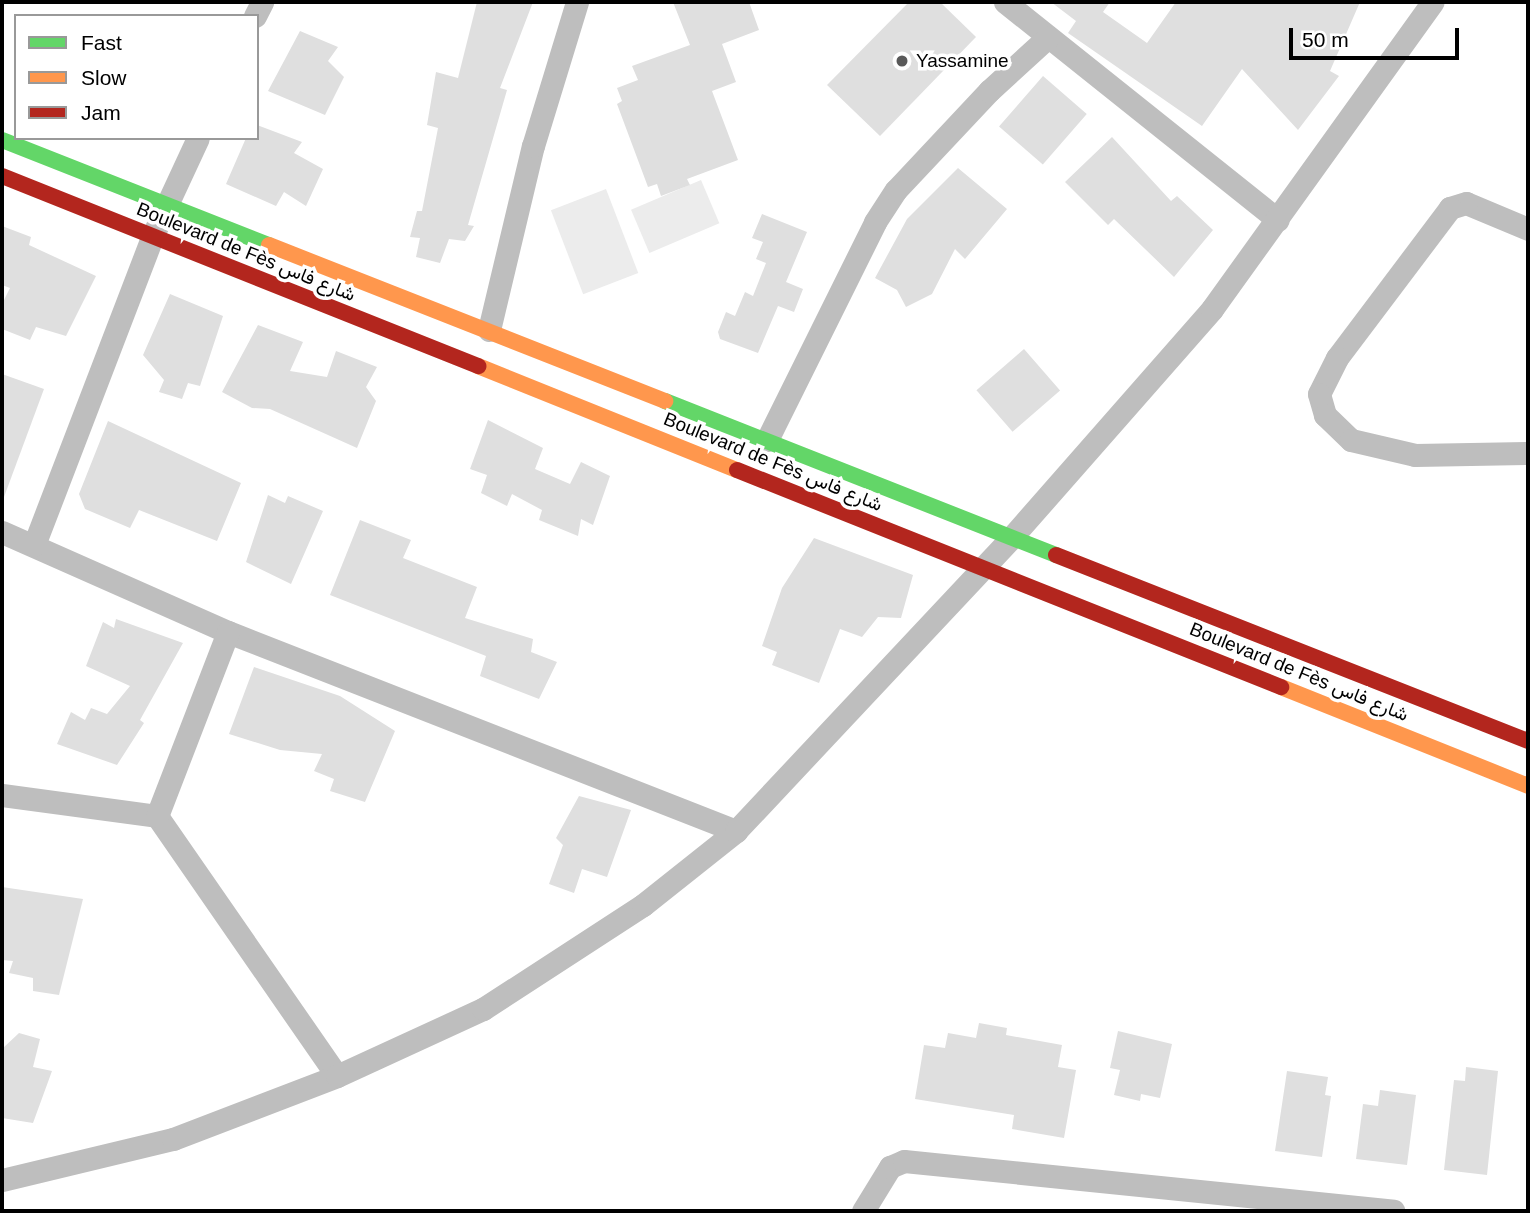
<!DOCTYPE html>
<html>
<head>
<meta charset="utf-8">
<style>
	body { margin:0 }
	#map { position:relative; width:1530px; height:1213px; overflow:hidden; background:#fff; font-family:Arial,Vazirmatn,sans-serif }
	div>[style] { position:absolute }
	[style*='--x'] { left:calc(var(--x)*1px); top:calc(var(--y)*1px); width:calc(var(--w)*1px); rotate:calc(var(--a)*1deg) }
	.green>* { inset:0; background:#ececec; transform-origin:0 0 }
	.building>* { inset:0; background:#dfdfdf; transform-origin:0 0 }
	.street>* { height:23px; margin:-11.5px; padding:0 11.5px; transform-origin:11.5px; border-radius:11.5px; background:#bebebe }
	.fast>* { height:16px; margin:-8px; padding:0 8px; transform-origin:8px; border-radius:8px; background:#63d668 }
	.slow>* { height:16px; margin:-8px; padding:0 8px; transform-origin:8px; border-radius:8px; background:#ff974d }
	.jam>* { height:16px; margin:-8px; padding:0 8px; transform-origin:8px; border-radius:8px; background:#b3261e }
	.dots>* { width:19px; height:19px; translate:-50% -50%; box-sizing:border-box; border:4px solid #fff; border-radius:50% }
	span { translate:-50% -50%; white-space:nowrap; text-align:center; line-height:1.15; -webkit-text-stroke:7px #fff; paint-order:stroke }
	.poi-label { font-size:19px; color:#000 }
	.left { translate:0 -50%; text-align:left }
	.street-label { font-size:19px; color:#000 }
	.frame { position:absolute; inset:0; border:4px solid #000; pointer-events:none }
	.legend { position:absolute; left:14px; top:14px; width:245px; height:126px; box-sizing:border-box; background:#fff; border:2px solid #999; margin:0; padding:9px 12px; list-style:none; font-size:21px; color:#000 }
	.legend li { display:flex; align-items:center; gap:14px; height:35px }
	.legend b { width:35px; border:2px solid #999 }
	.scale { position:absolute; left:1289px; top:28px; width:170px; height:32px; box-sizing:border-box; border:4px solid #000; border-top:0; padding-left:9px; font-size:21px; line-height:24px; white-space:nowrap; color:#000; -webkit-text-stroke:5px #fff; paint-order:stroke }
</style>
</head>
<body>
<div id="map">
	<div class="green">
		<div style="left:701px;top:180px;width:47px;height:76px;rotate:67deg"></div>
		<div style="left:606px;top:189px;width:90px;height:59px;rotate:69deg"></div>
	</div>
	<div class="building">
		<div style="clip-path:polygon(477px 2px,533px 2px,500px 88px,507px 90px,468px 225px,474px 226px,465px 241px,449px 239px,440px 263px,416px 257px,420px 238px,410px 237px,417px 211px,422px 211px,438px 128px,427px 125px,436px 72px,458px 78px)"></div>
		<div style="clip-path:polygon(673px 2px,749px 2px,759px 30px,722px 44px,736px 82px,712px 91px,738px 160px,687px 179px,690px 185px,661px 196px,657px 184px,648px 187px,617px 104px,622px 101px,617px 88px,638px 80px,632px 66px,690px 45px)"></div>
		<div style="clip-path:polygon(909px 2px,940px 2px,976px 37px,880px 136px,827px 85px)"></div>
		<div style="clip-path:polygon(1051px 2px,1110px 2px,1103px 12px,1147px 43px,1176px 2px,1360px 2px,1330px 71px,1339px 76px,1298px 130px,1242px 69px,1202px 126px,1068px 33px,1076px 21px)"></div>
		<div style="clip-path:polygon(300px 31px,338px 47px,328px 61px,344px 77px,325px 115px,268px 91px)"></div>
		<div style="left:1043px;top:76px;width:58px;height:67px;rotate:41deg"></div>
		<div style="clip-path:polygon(257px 125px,302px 142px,294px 153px,323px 169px,306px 206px,284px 192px,276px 206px,226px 184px,246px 138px,257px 138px)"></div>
		<div style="clip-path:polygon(1112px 137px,1171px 201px,1177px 196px,1213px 230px,1174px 277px,1114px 219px,1108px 225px,1065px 182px)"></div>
		<div style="clip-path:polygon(958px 168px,1007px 209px,965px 259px,955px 249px,932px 294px,906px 307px,897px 290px,875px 278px,907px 219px)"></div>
		<div style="clip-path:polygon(762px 214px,807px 232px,786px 282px,803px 289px,794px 312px,778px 306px,758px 353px,720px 339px,718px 332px,726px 312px,735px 316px,745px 292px,753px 296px,766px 263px,756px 259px,763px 242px,752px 238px)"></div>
		<div style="clip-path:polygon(2px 226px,31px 237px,29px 245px,96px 276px,66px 336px,36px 327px,30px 340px,2px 329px,2px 304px,10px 288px,2px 285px)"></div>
		<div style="clip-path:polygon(170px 294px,223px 316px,200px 386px,188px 383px,182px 399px,159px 392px,164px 380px,143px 355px)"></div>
		<div style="clip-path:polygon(258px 325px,303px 342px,290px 371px,327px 377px,336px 351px,377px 367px,366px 387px,376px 401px,357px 448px,270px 409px,252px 408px,222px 392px)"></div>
		<div style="left:1024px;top:349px;width:55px;height:63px;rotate:49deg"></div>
		<div style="clip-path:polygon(2px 374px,44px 389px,4px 497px,2px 497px)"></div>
		<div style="clip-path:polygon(488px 420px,543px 448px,535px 469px,570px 484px,581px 462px,610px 476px,593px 525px,581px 519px,578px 536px,539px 520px,542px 510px,512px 494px,507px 506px,481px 493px,487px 475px,470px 469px)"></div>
		<div style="clip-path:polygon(108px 421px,241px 483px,217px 541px,139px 510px,130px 528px,85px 509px,79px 494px)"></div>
		<div style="clip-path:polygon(268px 495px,285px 503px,288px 496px,323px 511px,291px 584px,246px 562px)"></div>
		<div style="clip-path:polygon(360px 520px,411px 540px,403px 558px,477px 587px,465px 618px,533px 639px,531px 652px,557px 662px,539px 699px,480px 676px,486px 656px,330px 595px)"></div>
		<div style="clip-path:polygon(814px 538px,913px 575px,901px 618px,878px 617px,862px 637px,840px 629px,819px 683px,772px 665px,777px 652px,762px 646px,782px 588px)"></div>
		<div style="clip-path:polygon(116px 619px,183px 643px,140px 720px,144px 723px,117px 765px,57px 744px,71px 712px,85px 720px,91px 708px,107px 714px,130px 686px,86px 666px,103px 622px,114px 628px)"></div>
		<div style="clip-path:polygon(254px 667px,340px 696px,395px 731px,365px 802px,330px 791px,334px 779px,314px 771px,322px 754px,280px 750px,229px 734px)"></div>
		<div style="clip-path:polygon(579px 796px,631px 810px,607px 877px,582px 869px,574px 893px,549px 884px,563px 845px,556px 838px)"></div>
		<div style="clip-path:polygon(2px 887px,83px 899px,59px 995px,33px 991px,33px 978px,9px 973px,13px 961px,2px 960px)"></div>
		<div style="clip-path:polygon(979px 1023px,1007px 1028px,1006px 1035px,1062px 1045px,1058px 1067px,1076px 1070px,1064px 1138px,1012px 1129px,1014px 1115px,915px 1099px,924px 1045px,945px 1048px,948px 1033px,976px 1038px)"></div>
		<div style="clip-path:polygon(1118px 1031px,1172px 1044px,1160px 1098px,1141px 1094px,1140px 1101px,1114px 1095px,1120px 1070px,1110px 1068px)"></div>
		<div style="clip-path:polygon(19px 1033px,40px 1039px,33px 1067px,52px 1071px,33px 1123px,2px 1118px,2px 1049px)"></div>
		<div style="clip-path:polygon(1466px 1067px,1498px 1071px,1487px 1175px,1444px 1170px,1454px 1080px,1465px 1081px)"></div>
		<div style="clip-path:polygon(1287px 1071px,1328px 1077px,1325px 1095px,1331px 1096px,1322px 1157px,1275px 1151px)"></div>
		<div style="clip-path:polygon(1380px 1090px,1416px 1095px,1407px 1165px,1356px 1159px,1363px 1104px,1378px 1106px)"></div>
	</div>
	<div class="street">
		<div style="--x:1005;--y:2;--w:349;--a:38.6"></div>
		<div style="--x:255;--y:16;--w:16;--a:-63"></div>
		<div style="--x:1528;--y:229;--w:67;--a:-157.2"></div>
		<div style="--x:1466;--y:203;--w:17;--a:163"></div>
		<div style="--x:1450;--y:208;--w:188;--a:127"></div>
		<div style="--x:1337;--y:358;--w:40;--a:116.6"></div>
		<div style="--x:1319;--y:394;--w:22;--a:74"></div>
		<div style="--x:1325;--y:415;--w:36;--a:44"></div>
		<div style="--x:1351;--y:440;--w:66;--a:13.2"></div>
		<div style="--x:1415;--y:455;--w:113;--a:-1"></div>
		<div style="--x:489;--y:330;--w:189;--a:-76.6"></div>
		<div style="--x:533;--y:146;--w:151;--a:-73"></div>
		<div style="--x:767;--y:440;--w:243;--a:-63.6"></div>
		<div style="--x:875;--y:222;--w:38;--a:-57"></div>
		<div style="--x:896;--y:190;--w:136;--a:-46.8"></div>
		<div style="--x:989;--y:91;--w:80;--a:-42.5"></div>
		<div style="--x:2;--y:532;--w:247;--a:23.9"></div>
		<div style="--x:228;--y:632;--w:546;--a:21.39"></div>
		<div style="--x:34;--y:545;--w:330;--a:-69"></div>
		<div style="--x:152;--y:237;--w:109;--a:-65.1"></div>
		<div style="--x:2;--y:795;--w:156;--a:7.7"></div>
		<div style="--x:157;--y:816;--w:316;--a:55.3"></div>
		<div style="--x:157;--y:816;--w:197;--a:-68.9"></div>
		<div style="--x:2;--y:1180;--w:176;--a:-13.5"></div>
		<div style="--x:173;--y:1139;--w:176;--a:-21"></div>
		<div style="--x:337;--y:1076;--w:161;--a:-24.7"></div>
		<div style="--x:483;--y:1009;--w:191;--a:-33"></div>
		<div style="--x:643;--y:905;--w:119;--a:-38.5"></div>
		<div style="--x:736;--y:831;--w:402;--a:-46.8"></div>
		<div style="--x:1011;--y:538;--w:305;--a:-48.7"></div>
		<div style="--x:1212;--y:309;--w:378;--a:-54.3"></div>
		<div style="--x:863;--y:1211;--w:52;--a:-58.5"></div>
		<div style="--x:890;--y:1167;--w:15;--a:-23"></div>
		<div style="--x:904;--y:1161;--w:492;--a:5.8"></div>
	</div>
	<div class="fast">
		<div style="--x:2;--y:140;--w:287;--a:21.5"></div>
		<div style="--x:665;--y:401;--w:420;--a:21.5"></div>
	</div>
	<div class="slow">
		<div style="--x:269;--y:245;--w:426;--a:21.5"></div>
		<div style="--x:478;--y:366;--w:279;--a:21.9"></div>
		<div style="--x:1281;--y:687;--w:266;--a:21.8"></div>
	</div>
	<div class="jam">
		<div style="--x:2;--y:176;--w:513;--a:21.76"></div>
		<div style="--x:737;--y:470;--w:586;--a:21.75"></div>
		<div style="--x:1056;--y:555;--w:507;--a:21.51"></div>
	</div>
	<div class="dots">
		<div style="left:902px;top:61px;background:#595959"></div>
	</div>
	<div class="poi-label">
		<span class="left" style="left:916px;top:61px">Yassamine</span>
	</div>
	<div class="street-label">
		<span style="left:246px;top:252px;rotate:22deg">Boulevard de Fès شارع فاس</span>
		<span style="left:773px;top:462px;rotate:22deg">Boulevard de Fès شارع فاس</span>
		<span style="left:1299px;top:672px;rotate:22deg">Boulevard de Fès شارع فاس</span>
	</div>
	<div class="frame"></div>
	<ul class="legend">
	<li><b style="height:9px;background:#63d668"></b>Fast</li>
	<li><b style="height:9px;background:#ff974d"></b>Slow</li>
	<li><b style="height:9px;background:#b3261e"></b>Jam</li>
	</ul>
	<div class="scale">50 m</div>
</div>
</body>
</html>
